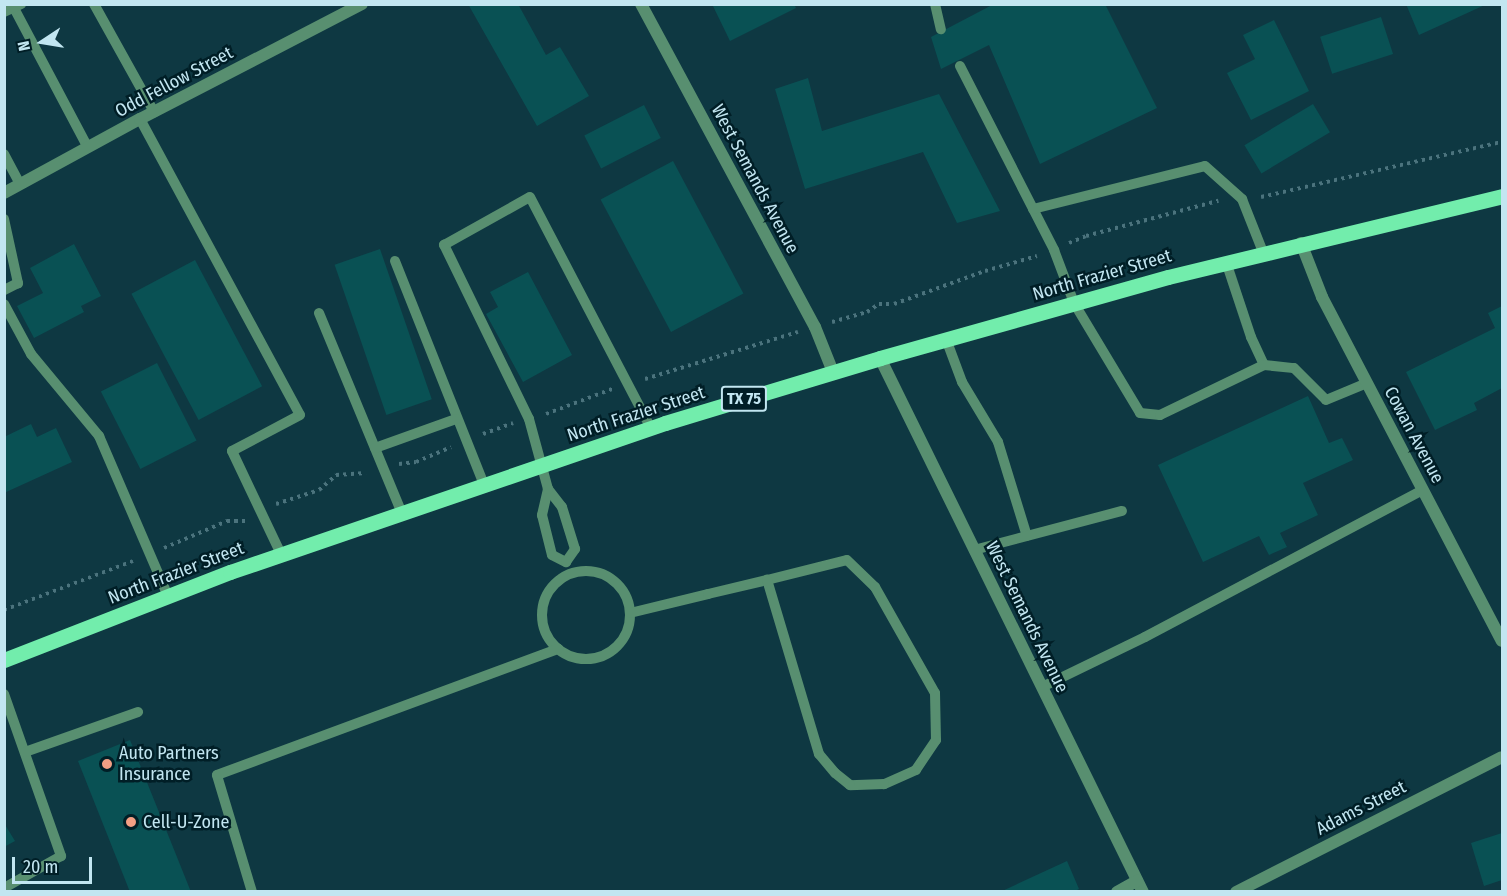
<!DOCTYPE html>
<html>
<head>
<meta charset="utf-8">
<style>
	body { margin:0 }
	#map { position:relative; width:1507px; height:896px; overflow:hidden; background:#0e3842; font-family:"Fira Sans Condensed",sans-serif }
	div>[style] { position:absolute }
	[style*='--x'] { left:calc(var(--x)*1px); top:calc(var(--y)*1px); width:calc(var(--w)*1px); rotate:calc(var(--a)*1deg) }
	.building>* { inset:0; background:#095154; transform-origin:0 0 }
	.path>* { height:4px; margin-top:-2px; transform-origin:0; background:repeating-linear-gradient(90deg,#4b737d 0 3px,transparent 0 7.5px) }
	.service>* { height:10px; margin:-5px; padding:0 5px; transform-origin:5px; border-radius:5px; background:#588f70 }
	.service>.ring { margin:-5px; padding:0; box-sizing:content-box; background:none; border:10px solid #588f70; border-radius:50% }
	.minor>* { height:12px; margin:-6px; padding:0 6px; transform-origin:6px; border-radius:6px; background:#588f70 }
	.primary>* { height:15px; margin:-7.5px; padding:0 7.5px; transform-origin:7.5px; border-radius:7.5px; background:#72edac }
	.dots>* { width:16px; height:16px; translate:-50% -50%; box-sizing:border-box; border:3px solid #001e26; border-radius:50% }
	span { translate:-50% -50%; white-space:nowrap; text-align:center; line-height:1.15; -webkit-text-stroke:5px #001e26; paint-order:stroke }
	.shield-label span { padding:2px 4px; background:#001e26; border:2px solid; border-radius:4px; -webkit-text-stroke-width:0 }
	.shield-label { font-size:16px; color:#c2e6f1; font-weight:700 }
	.street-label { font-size:18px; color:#c2e6f1 }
	.poi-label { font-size:18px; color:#c2e6f1 }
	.left { translate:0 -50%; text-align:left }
	.frame { position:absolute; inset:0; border:6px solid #c2e6f1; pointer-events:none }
	.north { position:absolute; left:12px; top:12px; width:60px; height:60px; -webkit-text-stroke:4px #001e26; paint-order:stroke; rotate:258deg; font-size:16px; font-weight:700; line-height:24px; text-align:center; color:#c2e6f1 }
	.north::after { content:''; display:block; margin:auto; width:21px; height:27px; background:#c2e6f1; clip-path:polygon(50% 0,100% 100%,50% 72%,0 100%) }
	.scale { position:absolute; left:12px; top:857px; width:80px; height:27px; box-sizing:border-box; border:3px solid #c2e6f1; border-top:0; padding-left:8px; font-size:18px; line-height:21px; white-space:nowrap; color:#c2e6f1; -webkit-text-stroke:4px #001e26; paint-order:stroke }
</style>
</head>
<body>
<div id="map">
	<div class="building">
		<div style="clip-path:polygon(468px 4px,518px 4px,546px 55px,560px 47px,589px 96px,537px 126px)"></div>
		<div style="clip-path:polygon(712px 4px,794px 4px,796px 8px,730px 41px)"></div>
		<div style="clip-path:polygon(994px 4px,1105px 4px,1157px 108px,1040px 164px,989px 45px,941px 69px,931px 37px)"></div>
		<div style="clip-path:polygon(1406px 4px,1487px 4px,1419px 35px)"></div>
		<div style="left:1381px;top:17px;width:39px;height:64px;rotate:72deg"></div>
		<div style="clip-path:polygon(1274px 20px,1309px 91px,1251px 120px,1227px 73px,1255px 59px,1243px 35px)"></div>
		<div style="clip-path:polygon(808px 78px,822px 131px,939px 94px,1000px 211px,957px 223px,923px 152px,805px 189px,775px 89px)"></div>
		<div style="left:1313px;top:104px;width:33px;height:80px;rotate:59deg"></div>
		<div style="left:644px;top:105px;width:37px;height:67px;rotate:63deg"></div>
		<div style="left:673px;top:161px;width:150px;height:82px;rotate:62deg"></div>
		<div style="clip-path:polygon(74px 244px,101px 296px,81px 306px,84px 312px,34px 338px,17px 306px,43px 293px,30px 268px)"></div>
		<div style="left:380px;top:249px;width:159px;height:48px;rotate:71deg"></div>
		<div style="left:195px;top:260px;width:143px;height:72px;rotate:62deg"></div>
		<div style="clip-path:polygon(528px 272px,572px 355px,523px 382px,486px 314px,498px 307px,490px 292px)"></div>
		<div style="clip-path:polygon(1502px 306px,1502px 388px,1474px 403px,1477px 410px,1435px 430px,1406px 372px,1495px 328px,1488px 313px)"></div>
		<div style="left:157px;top:363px;width:87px;height:63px;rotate:63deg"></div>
		<div style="clip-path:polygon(1308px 396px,1329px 443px,1342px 438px,1353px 460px,1303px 483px,1318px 515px,1280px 533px,1287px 547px,1269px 555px,1259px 536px,1203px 562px,1158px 465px)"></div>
		<div style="clip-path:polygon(31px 424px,37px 437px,56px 428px,72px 462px,4px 493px,4px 437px)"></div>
		<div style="clip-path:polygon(130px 740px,191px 892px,130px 892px,78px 761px)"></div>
		<div style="clip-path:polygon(4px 823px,15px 841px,4px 847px)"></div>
		<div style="clip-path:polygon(1502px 833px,1502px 880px,1484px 886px,1471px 843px)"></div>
		<div style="clip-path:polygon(1067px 861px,1079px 889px,1073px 892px,1000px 892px)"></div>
	</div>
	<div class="path">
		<div style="--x:1261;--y:197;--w:247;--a:-12.9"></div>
		<div style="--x:1069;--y:243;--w:18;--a:-22"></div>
		<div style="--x:1086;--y:236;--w:137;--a:-14.9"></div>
		<div style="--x:832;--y:322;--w:36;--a:-16"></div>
		<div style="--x:867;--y:312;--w:14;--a:-34"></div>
		<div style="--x:879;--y:304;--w:15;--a:0"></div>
		<div style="--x:894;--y:304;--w:97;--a:-19.9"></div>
		<div style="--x:985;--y:271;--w:54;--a:-16.1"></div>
		<div style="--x:645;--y:379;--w:160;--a:-17.1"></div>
		<div style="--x:546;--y:414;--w:71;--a:-20.7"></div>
		<div style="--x:483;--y:434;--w:32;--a:-20"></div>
		<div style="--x:399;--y:464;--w:17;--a:-7"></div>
		<div style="--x:416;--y:462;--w:38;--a:-23"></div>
		<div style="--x:276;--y:504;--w:45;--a:-18"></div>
		<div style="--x:319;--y:490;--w:23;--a:-41"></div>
		<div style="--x:336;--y:475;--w:30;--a:-4"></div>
		<div style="--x:164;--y:548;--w:69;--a:-23.2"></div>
		<div style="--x:227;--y:521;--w:20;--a:0"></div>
		<div style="--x:4;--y:610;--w:138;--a:-20.8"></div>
	</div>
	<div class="service">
		<div style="--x:94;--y:4;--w:124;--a:60.9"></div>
		<div style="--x:935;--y:4;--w:26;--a:77"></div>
		<div style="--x:14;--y:8;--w:158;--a:62.1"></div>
		<div style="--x:4;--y:12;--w:19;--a:-25"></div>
		<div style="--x:960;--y:66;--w:207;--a:62.9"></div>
		<div style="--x:1054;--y:250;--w:57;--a:69.3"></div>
		<div style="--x:1074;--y:303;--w:128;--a:59"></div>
		<div style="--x:1140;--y:413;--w:20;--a:6"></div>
		<div style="--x:1160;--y:415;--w:115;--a:-25.7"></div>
		<div style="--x:1264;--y:365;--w:31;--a:-115"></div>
		<div style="--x:1251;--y:337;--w:79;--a:-108.4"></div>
		<div style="--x:140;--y:119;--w:336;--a:61.6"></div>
		<div style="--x:300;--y:415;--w:77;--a:152.1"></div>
		<div style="--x:232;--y:451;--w:114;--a:64.6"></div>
		<div style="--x:4;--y:154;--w:34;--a:62"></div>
		<div style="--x:1033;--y:209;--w:177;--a:-14"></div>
		<div style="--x:1205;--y:166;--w:50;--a:41.7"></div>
		<div style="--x:1242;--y:199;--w:57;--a:68.4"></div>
		<div style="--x:4;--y:219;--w:66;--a:77.7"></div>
		<div style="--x:18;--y:283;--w:16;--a:153"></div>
		<div style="--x:395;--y:261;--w:241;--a:68.3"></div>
		<div style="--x:4;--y:304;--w:57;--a:61.6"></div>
		<div style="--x:31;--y:354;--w:107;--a:50.3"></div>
		<div style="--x:99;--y:436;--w:174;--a:66.7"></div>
		<div style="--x:319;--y:313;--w:217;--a:67.5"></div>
		<div style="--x:946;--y:339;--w:46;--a:69.6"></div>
		<div style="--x:962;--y:382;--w:70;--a:59"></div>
		<div style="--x:998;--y:442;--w:98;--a:72.9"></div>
		<div style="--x:1264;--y:365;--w:30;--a:6"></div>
		<div style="--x:1294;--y:368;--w:45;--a:45"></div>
		<div style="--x:1326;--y:400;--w:44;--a:-22.5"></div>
		<div style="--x:375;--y:448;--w:86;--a:-19.7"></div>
		<div style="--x:548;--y:489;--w:27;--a:103"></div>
		<div style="--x:542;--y:515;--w:41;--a:76"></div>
		<div style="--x:552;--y:555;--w:16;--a:27"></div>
		<div style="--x:566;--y:562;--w:16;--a:-55"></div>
		<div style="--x:575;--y:549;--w:44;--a:-107.2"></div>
		<div style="--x:562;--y:507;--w:23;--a:-128"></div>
		<div style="--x:548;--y:489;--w:73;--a:-105.2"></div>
		<div style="--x:529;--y:419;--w:194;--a:-116"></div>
		<div style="--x:444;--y:245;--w:98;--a:-29.2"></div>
		<div style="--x:530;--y:197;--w:261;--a:62.4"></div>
		<div style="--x:974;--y:550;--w:153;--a:-14.8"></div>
		<div class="ring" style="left:542px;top:571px;width:78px;height:78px"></div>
		<div style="--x:630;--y:613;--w:80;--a:-13.7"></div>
		<div style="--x:708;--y:594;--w:61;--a:-13.3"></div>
		<div style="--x:767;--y:580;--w:82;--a:-14"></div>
		<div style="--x:847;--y:560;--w:39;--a:44"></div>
		<div style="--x:875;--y:587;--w:122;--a:60.5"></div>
		<div style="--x:935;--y:693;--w:47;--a:88.8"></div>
		<div style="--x:936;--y:740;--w:36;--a:124"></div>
		<div style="--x:916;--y:770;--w:35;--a:156"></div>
		<div style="--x:884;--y:784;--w:34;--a:178"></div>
		<div style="--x:850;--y:785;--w:19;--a:-141"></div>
		<div style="--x:835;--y:773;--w:25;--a:-130"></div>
		<div style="--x:819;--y:754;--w:182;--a:-106.6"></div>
		<div style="--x:1042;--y:687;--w:114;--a:-25.9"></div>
		<div style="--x:1145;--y:637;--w:314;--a:-27.9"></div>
		<div style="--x:4;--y:694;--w:172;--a:70.6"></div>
		<div style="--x:61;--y:856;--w:65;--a:150.7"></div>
		<div style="--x:25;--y:752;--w:120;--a:-19.5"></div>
		<div style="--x:252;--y:892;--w:122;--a:-106.7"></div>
		<div style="--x:217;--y:775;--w:364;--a:-20.3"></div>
	</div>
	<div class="minor">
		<div style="--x:641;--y:4;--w:367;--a:61.7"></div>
		<div style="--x:815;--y:327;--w:48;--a:68.2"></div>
		<div style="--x:4;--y:193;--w:155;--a:-28.6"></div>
		<div style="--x:140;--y:119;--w:250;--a:-27.4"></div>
		<div style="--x:1301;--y:243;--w:58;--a:68.7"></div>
		<div style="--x:1322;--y:297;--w:388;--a:62.4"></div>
		<div style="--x:880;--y:358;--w:595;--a:63.78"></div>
		<div style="--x:1117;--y:892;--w:23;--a:-29"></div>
		<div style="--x:1236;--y:892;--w:298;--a:-26.9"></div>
	</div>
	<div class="primary">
		<div style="--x:4;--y:660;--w:243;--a:-21.3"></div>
		<div style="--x:230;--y:572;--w:460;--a:-18.9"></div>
		<div style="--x:665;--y:423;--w:225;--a:-16.8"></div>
		<div style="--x:880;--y:358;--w:299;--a:-15.7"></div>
		<div style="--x:1168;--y:277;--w:344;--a:-13.6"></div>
	</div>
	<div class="dots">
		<div style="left:107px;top:764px;background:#f39f84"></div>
		<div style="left:131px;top:822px;background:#f39f84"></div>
	</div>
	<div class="shield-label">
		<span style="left:744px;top:399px">TX 75</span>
	</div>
	<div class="street-label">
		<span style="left:174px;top:82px;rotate:-28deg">Odd Fellow Street</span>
		<span style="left:755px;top:179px;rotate:62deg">West Semands Avenue</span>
		<span style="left:1102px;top:275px;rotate:-16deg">North Frazier Street</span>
		<span style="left:636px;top:414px;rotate:-18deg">North Frazier Street</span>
		<span style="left:1414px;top:435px;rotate:62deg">Cowan Avenue</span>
		<span style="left:176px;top:573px;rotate:-21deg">North Frazier Street</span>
		<span style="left:1027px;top:617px;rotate:64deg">West Semands Avenue</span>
		<span style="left:1361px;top:808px;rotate:-27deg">Adams Street</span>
	</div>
	<div class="poi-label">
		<span class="left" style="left:119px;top:764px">Auto Partners<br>Insurance</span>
		<span class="left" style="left:143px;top:822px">Cell-U-Zone</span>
	</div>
	<div class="frame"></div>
	<div class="north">N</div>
	<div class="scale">20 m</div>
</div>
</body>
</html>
